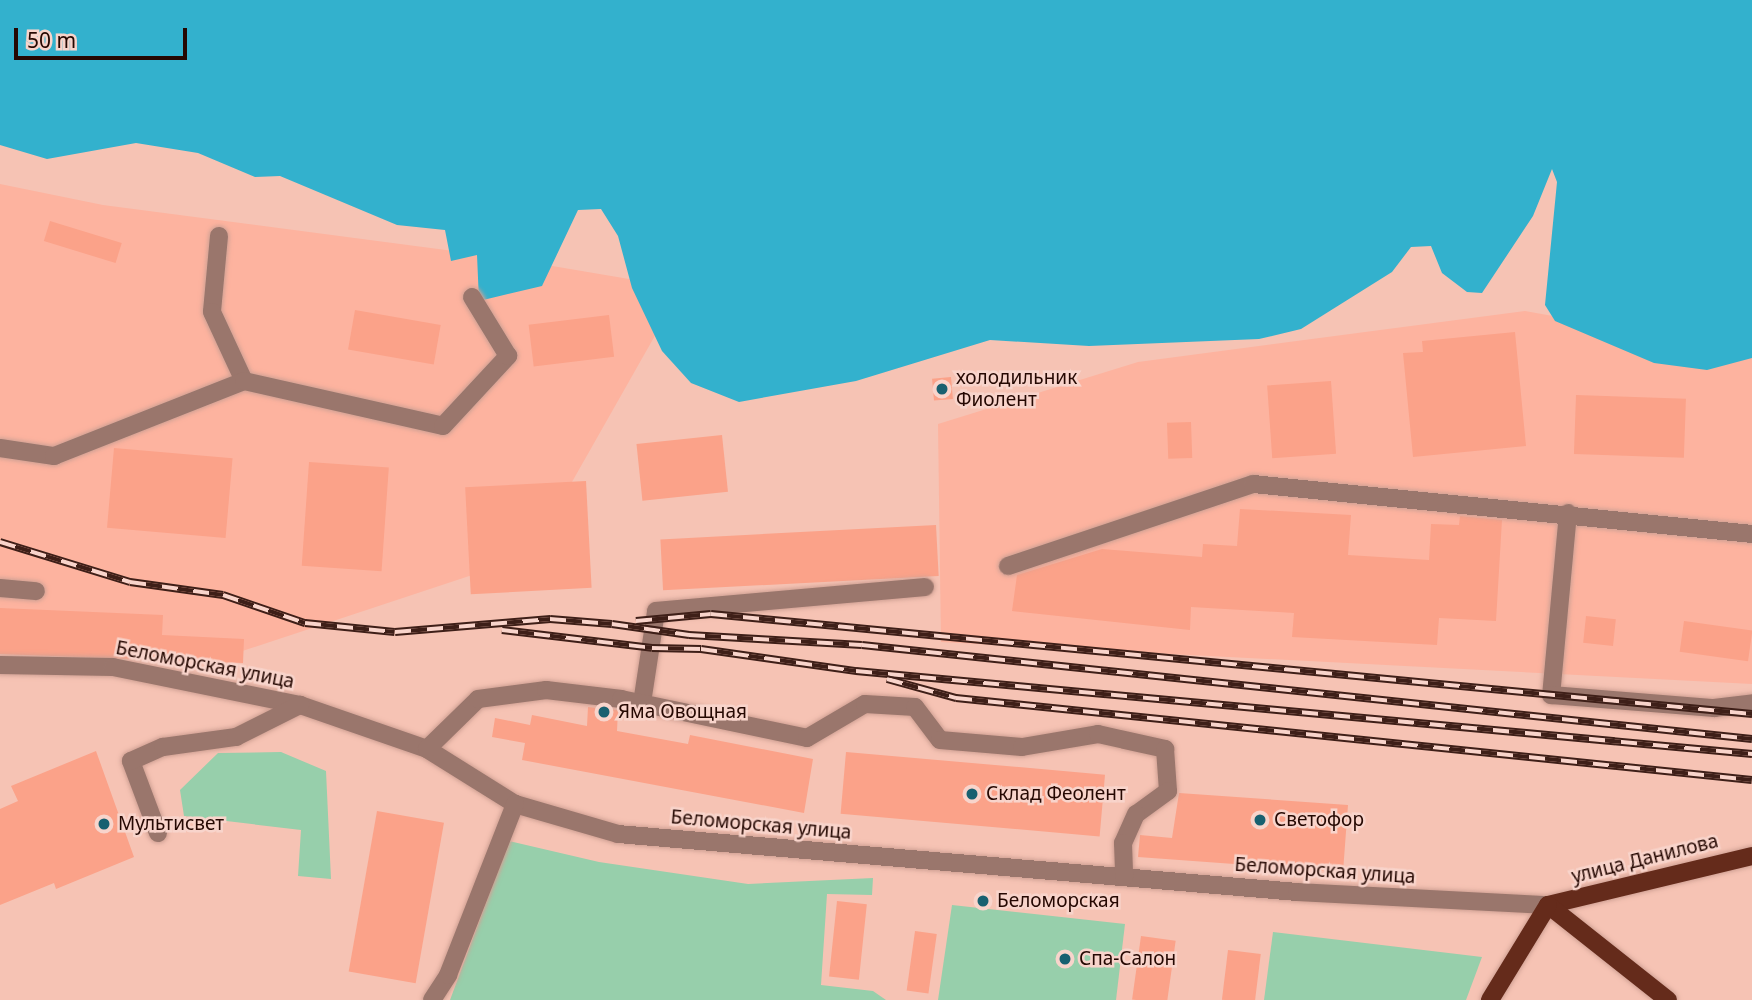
<!DOCTYPE html>
<html>
<head>
<meta charset="utf-8">
<style>
	body { margin:0 }
	#map { position:relative; width:1752px; height:1000px; overflow:hidden; background:#f6c3b4; font-family:"Noto Sans",sans-serif }
	div>[style] { position:absolute }
	[style*='--x'] { left:calc(var(--x)*1px); top:calc(var(--y)*1px); width:calc(var(--w)*1px); rotate:calc(var(--a)*1deg) }
	.built>* { inset:0; background:#fdb39f }
	.green>* { inset:0; background:#97cfab }
	.water>* { inset:0; background:#33b1cd }
	.building>* { inset:0; background:#fba289; transform-origin:0 0 }
	.roads { filter:drop-shadow(0 0 2px #d0a194) drop-shadow(0 0 2px #d0a194) }
	.minor>* { height:18px; margin:-9px; padding:0 9px; transform-origin:9px; border-radius:9px; background:#9a766c }
	.major>* { height:18px; margin:-9px; padding:0 9px; transform-origin:9px; border-radius:9px; background:#652b1b }
	.rail>* { height:8px; margin-top:-4px; transform-origin:0; background:repeating-linear-gradient(90deg,#f8d4cb 0 16px,#3e1f18 0 32px); box-sizing:border-box; border-block:2px solid #3e1f18 }
	.dots>* { width:19px; height:19px; translate:-50% -50%; box-sizing:border-box; border:4px solid #f8d4cb; border-radius:50% }
	span { translate:-50% -50%; white-space:nowrap; text-align:center; line-height:1.15; -webkit-text-stroke:5px #f8d4cb; paint-order:stroke }
	.poi-label { font-size:19px; color:#250802 }
	.left { translate:0 -50%; text-align:left }
	.street-label { font-size:19px; color:#250802 }
	.scale { position:absolute; left:14px; top:28px; width:173px; height:32px; box-sizing:border-box; border:4px solid #250802; border-top:0; padding-left:9px; font-size:21px; line-height:24px; white-space:nowrap; color:#250802; -webkit-text-stroke:5px #f8d4cb; paint-order:stroke }
</style>
</head>
<body>
<div id="map">
	<div class="built">
		<div style="clip-path:polygon(0 184px,103px 205px,499px 257px,682px 288px,530px 556px,209px 662px,0 654px)"></div>
		<div style="clip-path:polygon(1525px 311px,1752px 352px,1752px 684px,941px 642px,938px 424px,1138px 362px)"></div>
	</div>
	<div class="green">
		<div style="clip-path:polygon(281px 752px,326px 771px,331px 879px,298px 876px,301px 830px,184px 816px,180px 790px,218px 753px)"></div>
		<div style="clip-path:polygon(509px 841px,599px 862px,748px 884px,873px 878px,872px 895px,827px 894px,821px 985px,873px 991px,886px 1000px,450px 1000px)"></div>
		<div style="clip-path:polygon(952px 905px,1125px 924px,1116px 1000px,938px 1000px)"></div>
		<div style="clip-path:polygon(1273px 932px,1482px 957px,1466px 1000px,1264px 1000px)"></div>
	</div>
	<div class="water">
		<div style="clip-path:polygon(0 0,1752px 0,1752px 358px,1707px 370px,1654px 363px,1555px 321px,1545px 305px,1557px 182px,1552px 169px,1533px 216px,1482px 293px,1467px 292px,1442px 273px,1431px 246px,1411px 247px,1392px 272px,1301px 329px,1259px 339px,1089px 346px,990px 340px,856px 381px,739px 402px,691px 383px,662px 351px,632px 288px,618px 236px,601px 209px,578px 210px,542px 286px,479px 301px,477px 255px,451px 261px,445px 230px,397px 225px,280px 176px,255px 177px,198px 153px,136px 143px,47px 159px,0 145px)"></div>
	</div>
	<div class="building">
		<div style="left:50px;top:221px;width:75px;height:21px;rotate:17deg"></div>
		<div style="left:355px;top:310px;width:87px;height:40px;rotate:10deg"></div>
		<div style="left:609px;top:315px;width:42px;height:81px;rotate:83deg"></div>
		<div style="clip-path:polygon(1515px 332px,1526px 446px,1413px 457px,1403px 353px,1423px 352px,1422px 341px)"></div>
		<div style="left:951px;top:377px;width:22px;height:19px;rotate:85deg"></div>
		<div style="left:1331px;top:381px;width:73px;height:64px;rotate:86deg"></div>
		<div style="left:1576px;top:395px;width:110px;height:59px;rotate:2deg"></div>
		<div style="left:1191px;top:422px;width:36px;height:24px;rotate:88deg"></div>
		<div style="left:722px;top:435px;width:57px;height:86px;rotate:84deg"></div>
		<div style="left:114px;top:448px;width:119px;height:80px;rotate:5deg"></div>
		<div style="left:309px;top:462px;width:80px;height:104px;rotate:4deg"></div>
		<div style="left:586px;top:481px;width:107px;height:121px;rotate:87deg"></div>
		<div style="clip-path:polygon(1240px 509px,1351px 515px,1348px 555px,1429px 560px,1431px 524px,1459px 525px,1460px 516px,1502px 520px,1496px 621px,1439px 618px,1437px 645px,1292px 637px,1294px 613px,1191px 607px,1190px 630px,1012px 611px,1017px 575px,1102px 549px,1202px 557px,1203px 544px,1237px 546px)"></div>
		<div style="left:936px;top:525px;width:51px;height:276px;rotate:87deg"></div>
		<div style="clip-path:polygon(0 608px,163px 615px,162px 635px,244px 639px,243px 663px,0 654px)"></div>
		<div style="left:1586px;top:616px;width:30px;height:27px;rotate:6deg"></div>
		<div style="left:1684px;top:621px;width:69px;height:31px;rotate:8deg"></div>
		<div style="clip-path:polygon(588px 707px,618px 710px,617px 731px,688px 744px,690px 735px,813px 759px,804px 813px,522px 760px,525px 743px,492px 737px,495px 718px,530px 725px,532px 715px,587px 726px)"></div>
		<div style="clip-path:polygon(96px 751px,134px 857px,56px 889px,54px 883px,0 905px,0 809px,18px 801px,11px 786px)"></div>
		<div style="left:846px;top:752px;width:260px;height:62px;rotate:5deg"></div>
		<div style="clip-path:polygon(1179px 793px,1348px 805px,1343px 872px,1138px 857px,1140px 835px,1172px 838px)"></div>
		<div style="left:377px;top:811px;width:68px;height:163px;rotate:10deg"></div>
		<div style="left:837px;top:901px;width:30px;height:76px;rotate:6deg"></div>
		<div style="left:915px;top:931px;width:22px;height:60px;rotate:8deg"></div>
		<div style="left:1141px;top:936px;width:35px;height:64px;rotate:8deg"></div>
		<div style="left:1228px;top:950px;width:33px;height:50px;rotate:7deg"></div>
	</div>
	<div class="roads">
		<div class="minor">
			<div style="--x:219;--y:236;--w:76;--a:95.3"></div>
			<div style="--x:212;--y:312;--w:76;--a:65.1"></div>
			<div style="--x:0;--y:448;--w:55;--a:8.4"></div>
			<div style="--x:54;--y:456;--w:204;--a:-21.5"></div>
			<div style="--x:244;--y:381;--w:204;--a:12.7"></div>
			<div style="--x:443;--y:426;--w:96;--a:-47.1"></div>
			<div style="--x:508;--y:356;--w:69;--a:-121.4"></div>
			<div style="--x:1568;--y:513;--w:183;--a:95.3"></div>
			<div style="--x:1551;--y:695;--w:164;--a:4.6"></div>
			<div style="--x:1714;--y:708;--w:38;--a:-7"></div>
			<div style="--x:1008;--y:566;--w:258;--a:-18.5"></div>
			<div style="--x:1253;--y:484;--w:501;--a:5.72"></div>
			<div style="--x:0;--y:588;--w:36;--a:5"></div>
			<div style="--x:0;--y:665;--w:113;--a:1"></div>
			<div style="--x:113;--y:667;--w:191;--a:11.5"></div>
			<div style="--x:300;--y:705;--w:134;--a:19.1"></div>
			<div style="--x:427;--y:749;--w:104;--a:32"></div>
			<div style="--x:515;--y:804;--w:107;--a:16.2"></div>
			<div style="--x:618;--y:834;--w:681;--a:4.88"></div>
			<div style="--x:1297;--y:892;--w:251;--a:3"></div>
			<div style="--x:642;--y:703;--w:93;--a:-81.3"></div>
			<div style="--x:656;--y:611;--w:270;--a:-5.1"></div>
			<div style="--x:427;--y:749;--w:71;--a:-44.4"></div>
			<div style="--x:478;--y:699;--w:69;--a:-7.5"></div>
			<div style="--x:546;--y:690;--w:76;--a:6.8"></div>
			<div style="--x:621;--y:699;--w:190;--a:11.8"></div>
			<div style="--x:807;--y:738;--w:67;--a:-30.4"></div>
			<div style="--x:865;--y:704;--w:50;--a:3.4"></div>
			<div style="--x:915;--y:707;--w:41;--a:52.9"></div>
			<div style="--x:940;--y:740;--w:82;--a:4.9"></div>
			<div style="--x:1022;--y:747;--w:77;--a:-9.7"></div>
			<div style="--x:1098;--y:734;--w:69;--a:12.6"></div>
			<div style="--x:1165;--y:749;--w:42;--a:85.9"></div>
			<div style="--x:1168;--y:791;--w:39;--a:144"></div>
			<div style="--x:1136;--y:814;--w:32;--a:114"></div>
			<div style="--x:1123;--y:843;--w:34;--a:88"></div>
			<div style="--x:158;--y:833;--w:77;--a:-110.6"></div>
			<div style="--x:131;--y:761;--w:35;--a:-24"></div>
			<div style="--x:163;--y:747;--w:74;--a:-7.8"></div>
			<div style="--x:236;--y:737;--w:72;--a:-26.6"></div>
			<div style="--x:432;--y:1000;--w:30;--a:-57"></div>
			<div style="--x:448;--y:975;--w:184;--a:-68.6"></div>
		</div>
		<div class="major">
			<div style="--x:1548;--y:905;--w:210;--a:-13.5"></div>
			<div style="--x:1548;--y:905;--w:153;--a:38.4"></div>
			<div style="--x:1490;--y:1000;--w:111;--a:-58.6"></div>
		</div>
	</div>
	<div class="rail">
		<div style="--x:0;--y:542;--w:136;--a:17.1"></div>
		<div style="--x:130;--y:582;--w:94;--a:8"></div>
		<div style="--x:223;--y:595;--w:87;--a:18.9"></div>
		<div style="--x:305;--y:623;--w:90;--a:5.7"></div>
		<div style="--x:395;--y:632;--w:156;--a:-4.8"></div>
		<div style="--x:550;--y:619;--w:62;--a:4.6"></div>
		<div style="--x:612;--y:624;--w:78;--a:8.1"></div>
		<div style="--x:689;--y:635;--w:173;--a:3.3"></div>
		<div style="--x:862;--y:645;--w:895;--a:6.03"></div>
		<div style="--x:636;--y:621;--w:75;--a:-5.3"></div>
		<div style="--x:711;--y:614;--w:1046;--a:5.49"></div>
		<div style="--x:502;--y:630;--w:151;--a:6.8"></div>
		<div style="--x:652;--y:648;--w:49;--a:1.2"></div>
		<div style="--x:701;--y:649;--w:157;--a:8.1"></div>
		<div style="--x:856;--y:671;--w:900;--a:5.29"></div>
		<div style="--x:887;--y:679;--w:72;--a:15.4"></div>
		<div style="--x:956;--y:698;--w:800;--a:5.88"></div>
	</div>
	<div class="dots">
		<div style="left:942px;top:389px;background:#186070"></div>
		<div style="left:604px;top:712px;background:#186070"></div>
		<div style="left:972px;top:794px;background:#186070"></div>
		<div style="left:1260px;top:820px;background:#186070"></div>
		<div style="left:104px;top:824px;background:#186070"></div>
		<div style="left:983px;top:901px;background:#186070"></div>
		<div style="left:1065px;top:959px;background:#186070"></div>
	</div>
	<div class="poi-label">
		<span class="left" style="left:956px;top:389px">холодильник<br>Фиолент</span>
		<span class="left" style="left:618px;top:712px">Яма Овощная</span>
		<span class="left" style="left:986px;top:794px">Склад Феолент</span>
		<span class="left" style="left:1274px;top:820px">Светофор</span>
		<span class="left" style="left:118px;top:824px">Мультисвет</span>
		<span class="left" style="left:997px;top:901px">Беломорская</span>
		<span class="left" style="left:1079px;top:959px">Спа-Салон</span>
	</div>
	<div class="street-label">
		<span style="left:205px;top:665px;rotate:11deg">Беломорская улица</span>
		<span style="left:761px;top:825px;rotate:5deg">Беломорская улица</span>
		<span style="left:1645px;top:859px;rotate:-14deg">улица Данилова</span>
		<span style="left:1325px;top:871px;rotate:4deg">Беломорская улица</span>
	</div>
	<div class="scale">50 m</div>
</div>
</body>
</html>
